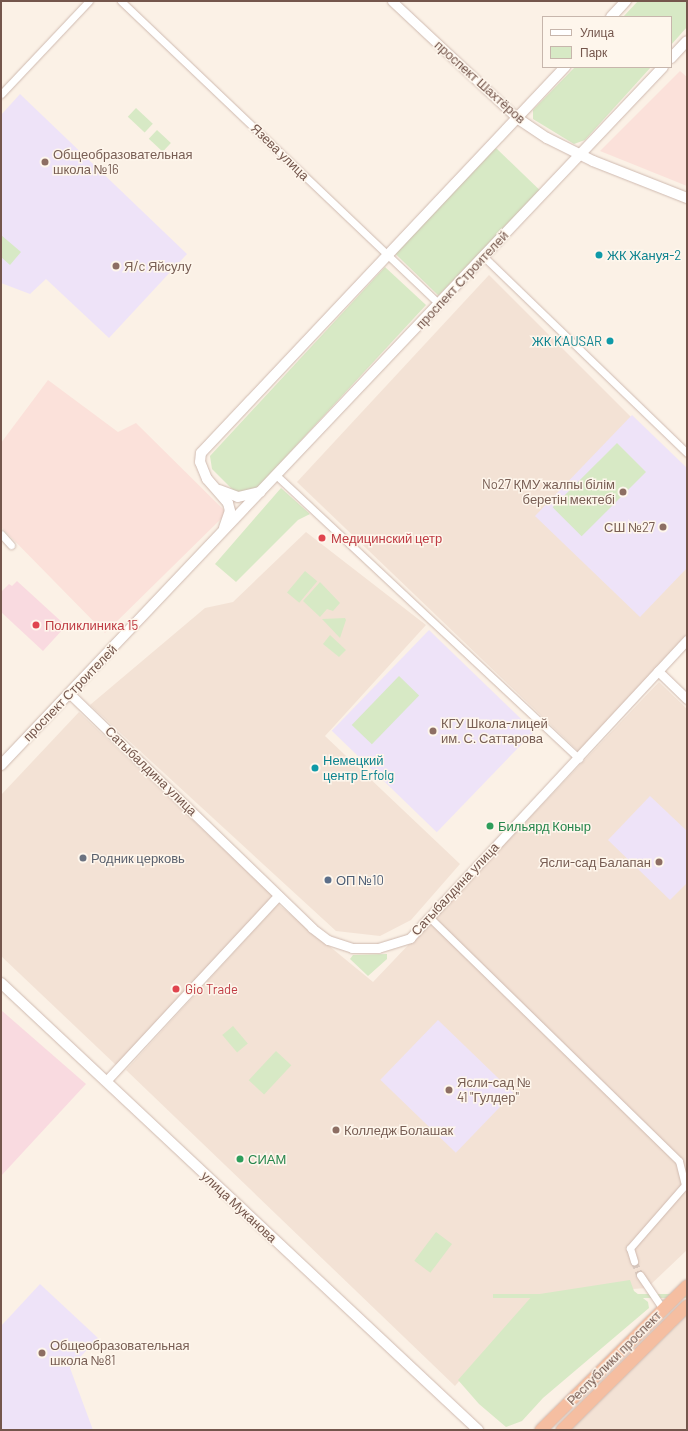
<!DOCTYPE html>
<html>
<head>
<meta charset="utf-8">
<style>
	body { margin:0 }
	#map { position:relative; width:688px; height:1431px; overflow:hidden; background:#fbf1e6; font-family:Barlow,sans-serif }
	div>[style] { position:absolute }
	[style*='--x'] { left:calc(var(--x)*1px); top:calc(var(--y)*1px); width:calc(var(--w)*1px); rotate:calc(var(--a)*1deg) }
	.residential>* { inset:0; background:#f3e2d5 }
	.commercial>* { inset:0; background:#fbe1da }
	.education>* { inset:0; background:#eee3f8; transform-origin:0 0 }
	.medical>* { inset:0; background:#f9dae0 }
	.green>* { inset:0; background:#d7e9c5; transform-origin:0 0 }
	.minor-tunnel>* { height:7px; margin-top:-3.5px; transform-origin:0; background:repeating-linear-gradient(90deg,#d9cac0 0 7px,transparent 0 10.5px) }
	.roads { filter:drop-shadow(0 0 1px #cfbab0) drop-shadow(0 0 1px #cfbab0) }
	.minor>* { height:7px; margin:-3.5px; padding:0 3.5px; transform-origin:3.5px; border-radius:3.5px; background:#fff }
	.tertiary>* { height:9px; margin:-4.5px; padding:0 4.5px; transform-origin:4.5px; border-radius:4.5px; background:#fff }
	.secondary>* { height:10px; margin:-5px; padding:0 5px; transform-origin:5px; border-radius:5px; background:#fff }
	.trunk>* { height:12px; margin:-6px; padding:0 6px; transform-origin:6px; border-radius:6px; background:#f5bea1 }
	.dots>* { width:11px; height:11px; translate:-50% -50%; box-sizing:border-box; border:2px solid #fef6ec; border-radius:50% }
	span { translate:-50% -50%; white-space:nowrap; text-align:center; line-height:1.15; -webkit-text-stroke:3px #fef6ec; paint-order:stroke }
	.street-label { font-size:13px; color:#74564c }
	.education-label { font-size:13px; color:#785e54 }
	.left { translate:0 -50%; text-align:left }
	.right { translate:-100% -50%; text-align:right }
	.culture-label { font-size:13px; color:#0d838f }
	.health-label { font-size:13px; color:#be3a42 }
	.leisure-label { font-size:13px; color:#27864d }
	.worship-label { font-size:13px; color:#5b616d }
	.service-label { font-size:13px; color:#4e5e75 }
	.frame { position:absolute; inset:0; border:2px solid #74564c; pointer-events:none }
	.legend { position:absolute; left:542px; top:16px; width:130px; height:52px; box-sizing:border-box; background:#fef6ec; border:1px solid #c7b6ac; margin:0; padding:5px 7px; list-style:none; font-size:12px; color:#74564c }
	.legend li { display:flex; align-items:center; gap:8px; height:20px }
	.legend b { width:20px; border:1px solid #c7b6ac }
</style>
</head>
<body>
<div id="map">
	<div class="residential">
		<div style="clip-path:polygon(489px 275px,687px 473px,687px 635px,580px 753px,297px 482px)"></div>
		<div style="clip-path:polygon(306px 532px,426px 625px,325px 736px,460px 864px,411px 920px,380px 936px,336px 931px,90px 705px,205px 608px,233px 602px)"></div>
		<div style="clip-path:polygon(659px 682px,687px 709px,687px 1250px,647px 1288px,533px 1296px,455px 1386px,126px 1070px,278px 904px,373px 982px)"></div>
		<div style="clip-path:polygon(79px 712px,275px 898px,117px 1066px,1px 956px,1px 795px)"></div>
		<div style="clip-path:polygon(687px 1306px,687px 1430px,562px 1430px)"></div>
	</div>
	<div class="commercial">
		<div style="clip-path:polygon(680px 71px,687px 77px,687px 186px,600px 151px)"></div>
		<div style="clip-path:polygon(48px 380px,118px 432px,136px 423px,227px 513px,105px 633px,1px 527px,1px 443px)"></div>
	</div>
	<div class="education">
		<div style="clip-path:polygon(20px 94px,187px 254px,109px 338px,46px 279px,30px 294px,1px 283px,1px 115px)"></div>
		<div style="clip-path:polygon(632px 415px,687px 468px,687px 568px,640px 617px,535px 516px)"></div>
		<div style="left:429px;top:630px;width:146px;height:140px;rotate:44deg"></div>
		<div style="clip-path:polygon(650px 796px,687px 831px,687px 883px,670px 900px,608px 840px)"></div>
		<div style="left:438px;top:1020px;width:105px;height:83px;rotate:44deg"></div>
		<div style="clip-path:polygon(40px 1284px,98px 1338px,70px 1368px,93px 1430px,1px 1430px,1px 1326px)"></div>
	</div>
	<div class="medical">
		<div style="clip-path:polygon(17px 581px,64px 624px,62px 626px,64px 628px,43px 651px,1px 612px,1px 592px,9px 584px,12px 586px)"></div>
		<div style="clip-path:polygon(1px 1010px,86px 1084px,1px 1176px)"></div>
	</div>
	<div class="green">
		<div style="clip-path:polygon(638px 1px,687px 1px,687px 27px,671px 45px,671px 17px,623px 17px)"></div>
		<div style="clip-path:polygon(575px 67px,651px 67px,585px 140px,574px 144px,533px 119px,533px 110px)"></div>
		<div style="left:136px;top:108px;width:23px;height:12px;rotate:43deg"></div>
		<div style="left:157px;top:130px;width:19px;height:12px;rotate:43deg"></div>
		<div style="left:496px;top:148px;width:61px;height:146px;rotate:44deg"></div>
		<div style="clip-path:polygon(1px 235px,21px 252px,10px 265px,1px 257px)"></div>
		<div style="clip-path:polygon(385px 267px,426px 305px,257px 488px,246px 494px,235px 492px,212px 469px,210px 456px)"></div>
		<div style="left:617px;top:443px;width:41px;height:91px;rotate:45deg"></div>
		<div style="clip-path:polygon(281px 488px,310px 514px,298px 520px,236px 582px,215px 564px)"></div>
		<div style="left:305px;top:571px;width:16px;height:28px;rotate:40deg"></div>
		<div style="clip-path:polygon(320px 582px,340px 603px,333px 611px,327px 609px,320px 617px,303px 601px)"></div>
		<div style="clip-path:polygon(345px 618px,346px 620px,340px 638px,322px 619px)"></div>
		<div style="clip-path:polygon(330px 635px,346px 650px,339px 657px,323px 644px)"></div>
		<div style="left:399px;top:676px;width:28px;height:68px;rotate:44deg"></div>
		<div style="clip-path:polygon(387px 954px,387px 959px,368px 976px,350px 959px,353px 955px)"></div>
		<div style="left:233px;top:1026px;width:23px;height:14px;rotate:50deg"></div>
		<div style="left:276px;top:1051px;width:21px;height:40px;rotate:43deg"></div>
		<div style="left:436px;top:1232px;width:20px;height:36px;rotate:37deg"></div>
		<div style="clip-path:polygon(630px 1280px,634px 1291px,648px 1302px,649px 1308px,543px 1398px,522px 1421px,506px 1427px,479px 1404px,458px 1380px,533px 1295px)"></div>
		<div style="left:687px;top:1294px;width:4px;height:194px;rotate:90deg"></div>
	</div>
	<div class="minor-tunnel">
		<div style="--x:634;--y:1261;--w:15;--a:67"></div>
	</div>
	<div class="roads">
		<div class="minor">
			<div style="--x:121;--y:1;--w:439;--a:43.6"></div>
			<div style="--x:1;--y:94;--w:128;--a:-46.6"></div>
			<div style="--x:484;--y:257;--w:282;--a:44"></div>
			<div style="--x:276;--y:475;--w:415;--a:43.1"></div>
			<div style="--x:1;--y:534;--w:15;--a:48"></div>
			<div style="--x:429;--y:917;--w:349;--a:44.3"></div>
			<div style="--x:679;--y:1161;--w:25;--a:76"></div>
			<div style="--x:685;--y:1185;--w:84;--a:131.1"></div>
			<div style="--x:630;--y:1248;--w:14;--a:73"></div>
			<div style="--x:640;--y:1275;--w:41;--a:55.9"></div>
		</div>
		<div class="tertiary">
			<div style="--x:392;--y:1;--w:171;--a:43.1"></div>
			<div style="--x:658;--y:671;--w:40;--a:44"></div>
			<div style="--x:70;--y:694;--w:337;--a:44"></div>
			<div style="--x:312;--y:928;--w:20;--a:37"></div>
			<div style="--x:328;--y:940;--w:25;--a:18"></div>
			<div style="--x:352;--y:948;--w:26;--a:0"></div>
			<div style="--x:378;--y:948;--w:34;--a:-17"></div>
			<div style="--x:410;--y:938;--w:407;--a:-47.1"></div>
			<div style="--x:106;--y:1081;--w:253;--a:-47.1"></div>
		</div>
		<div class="secondary">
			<div style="--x:611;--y:17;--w:22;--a:-47"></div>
			<div style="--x:671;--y:58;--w:23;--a:-47"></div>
			<div style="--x:517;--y:118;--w:36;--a:34"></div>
			<div style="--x:547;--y:138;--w:51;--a:26.6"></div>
			<div style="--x:593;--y:161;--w:101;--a:21.5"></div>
			<div style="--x:219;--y:490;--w:20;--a:20"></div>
			<div style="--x:238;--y:497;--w:23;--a:-13"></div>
			<div style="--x:224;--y:528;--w:18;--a:-71"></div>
			<div style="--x:230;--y:511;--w:8;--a:-104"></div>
			<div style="--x:228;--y:503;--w:32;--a:-131"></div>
			<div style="--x:207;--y:479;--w:18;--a:-112"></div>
			<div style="--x:200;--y:462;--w:9;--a:-84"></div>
			<div style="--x:201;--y:453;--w:531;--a:-46.68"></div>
			<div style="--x:1;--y:765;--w:962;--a:-46.52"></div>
			<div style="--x:1;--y:983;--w:654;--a:43.14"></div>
		</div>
		<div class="trunk">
			<div style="--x:541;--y:1430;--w:205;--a:-44.6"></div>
			<div style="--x:562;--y:1430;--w:176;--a:-44.8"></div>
		</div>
	</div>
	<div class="dots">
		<div style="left:45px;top:162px;background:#8d6e63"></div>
		<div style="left:599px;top:255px;background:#0f9aa8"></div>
		<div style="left:116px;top:266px;background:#8d6e63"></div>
		<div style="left:610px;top:341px;background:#0f9aa8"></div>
		<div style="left:623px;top:492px;background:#8d6e63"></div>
		<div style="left:663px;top:527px;background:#8d6e63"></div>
		<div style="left:322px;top:538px;background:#e0444e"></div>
		<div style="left:36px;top:625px;background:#e0444e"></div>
		<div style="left:433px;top:731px;background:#8d6e63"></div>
		<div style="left:315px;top:768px;background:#0f9aa8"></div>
		<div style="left:490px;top:826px;background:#2e9e5b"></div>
		<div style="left:83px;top:858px;background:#6b7280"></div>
		<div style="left:659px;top:862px;background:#8d6e63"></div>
		<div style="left:328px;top:880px;background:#5c6f8a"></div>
		<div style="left:176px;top:989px;background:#e0444e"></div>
		<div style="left:449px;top:1090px;background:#8d6e63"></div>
		<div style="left:336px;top:1130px;background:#8d6e63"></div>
		<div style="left:240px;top:1159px;background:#2e9e5b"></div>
		<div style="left:42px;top:1353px;background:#8d6e63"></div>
	</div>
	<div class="street-label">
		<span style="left:480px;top:82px;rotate:42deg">проспект Шахтёров</span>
		<span style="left:280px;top:152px;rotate:44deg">Язева улица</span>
		<span style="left:462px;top:280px;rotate:-47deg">проспект Строителей</span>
		<span style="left:70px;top:693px;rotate:-46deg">проспект Строителей</span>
		<span style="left:151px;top:771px;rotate:44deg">Сатыбалдина улица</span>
		<span style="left:455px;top:889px;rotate:-47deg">Сатыбалдина улица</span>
		<span style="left:239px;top:1207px;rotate:43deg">улица Муканова</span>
		<span style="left:614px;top:1358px;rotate:-45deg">Республики проспект</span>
	</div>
	<div class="education-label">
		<span class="left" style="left:53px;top:162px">Общеобразовательная<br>школа №16</span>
		<span class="left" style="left:124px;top:266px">Я/c Яйсулу</span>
		<span class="right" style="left:615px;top:492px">No27 ҚМУ жалпы білім<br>беретін мектебі</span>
		<span class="right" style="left:655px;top:527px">СШ №27</span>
		<span class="left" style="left:441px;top:731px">КГУ Школа-лицей<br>им. С. Саттарова</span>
		<span class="right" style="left:651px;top:862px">Ясли-сад Балапан</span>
		<span class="left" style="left:457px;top:1090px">Ясли-сад №<br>41 "Гулдер"</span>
		<span class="left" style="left:344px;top:1130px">Колледж Болашак</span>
		<span class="left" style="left:50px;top:1353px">Общеобразовательная<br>школа №81</span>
	</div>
	<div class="culture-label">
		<span class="left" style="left:607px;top:255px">ЖК Жануя-2</span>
		<span class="right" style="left:602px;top:341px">ЖК KAUSAR</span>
		<span class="left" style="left:323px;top:768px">Немецкий<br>центр Erfolg</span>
	</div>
	<div class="health-label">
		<span class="left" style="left:331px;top:538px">Медицинский цетр</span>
		<span class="left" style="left:45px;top:625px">Поликлиника 15</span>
		<span class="left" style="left:185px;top:989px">Gio Trade</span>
	</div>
	<div class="leisure-label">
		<span class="left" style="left:498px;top:826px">Бильярд Коныр</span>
		<span class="left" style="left:248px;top:1159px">СИАМ</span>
	</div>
	<div class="worship-label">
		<span class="left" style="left:91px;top:858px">Родник церковь</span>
	</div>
	<div class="service-label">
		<span class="left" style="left:336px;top:880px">ОП №10</span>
	</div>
	<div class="frame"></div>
	<ul class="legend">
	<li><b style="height:5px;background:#fff"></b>Улица</li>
	<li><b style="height:11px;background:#d7e9c5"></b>Парк</li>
	</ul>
</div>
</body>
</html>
